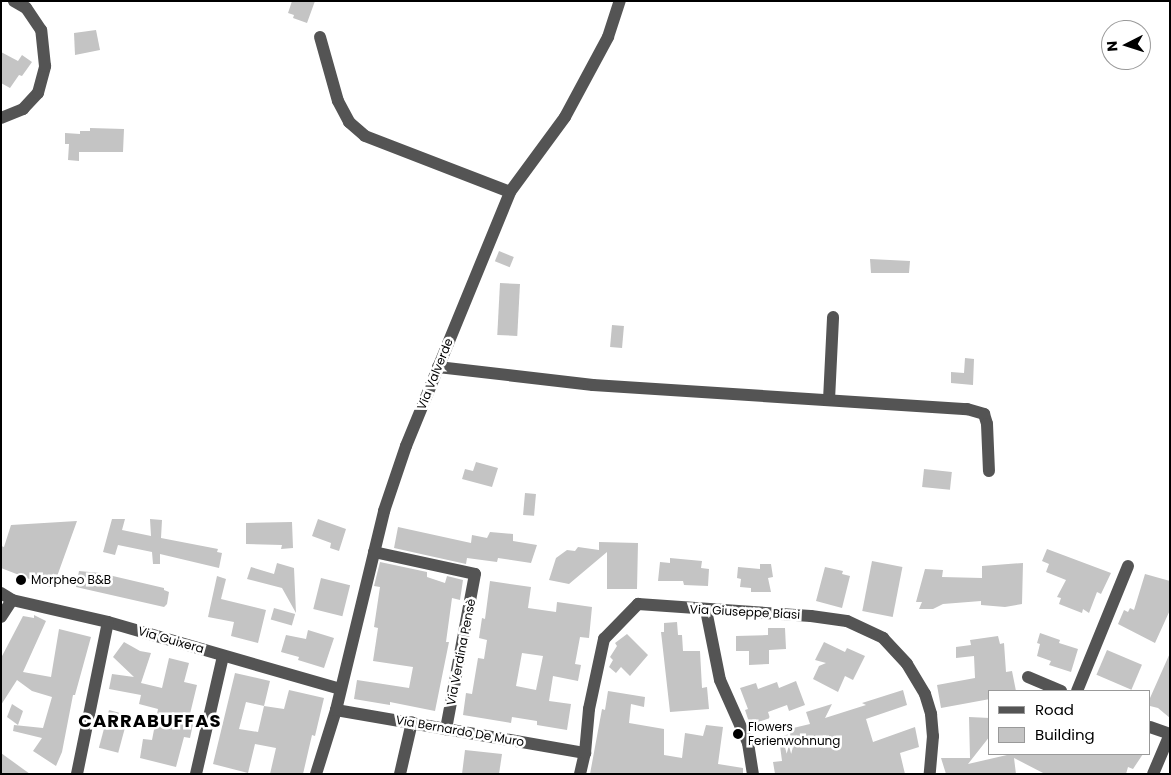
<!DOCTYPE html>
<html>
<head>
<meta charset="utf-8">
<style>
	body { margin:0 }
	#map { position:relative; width:1171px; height:775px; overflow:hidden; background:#fff; font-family:Poppins,sans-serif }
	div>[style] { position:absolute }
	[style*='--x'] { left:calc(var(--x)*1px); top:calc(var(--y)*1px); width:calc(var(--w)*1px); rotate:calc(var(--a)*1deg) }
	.building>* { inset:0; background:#c4c4c4; transform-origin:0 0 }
	.minor>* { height:12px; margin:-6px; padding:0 6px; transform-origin:6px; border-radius:6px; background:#545454 }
	.dots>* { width:14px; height:14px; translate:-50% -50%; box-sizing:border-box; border:2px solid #fff; border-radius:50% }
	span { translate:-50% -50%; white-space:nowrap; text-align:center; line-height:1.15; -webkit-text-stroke:5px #fff; paint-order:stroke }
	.street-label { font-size:12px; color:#000 }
	.poi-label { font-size:12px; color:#000 }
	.left { translate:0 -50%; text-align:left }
	.district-label { font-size:18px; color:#000; font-weight:700; letter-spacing:1px }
	.frame { position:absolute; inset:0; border:2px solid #000; pointer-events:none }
	.legend { position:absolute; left:988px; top:690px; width:162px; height:65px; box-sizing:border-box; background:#fff; border:1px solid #999; margin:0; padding:6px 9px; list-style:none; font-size:15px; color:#000 }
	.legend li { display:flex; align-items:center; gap:10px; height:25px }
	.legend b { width:25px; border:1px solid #999 }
	.north { position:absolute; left:1101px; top:20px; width:50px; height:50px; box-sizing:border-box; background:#fff; border:1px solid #999; border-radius:50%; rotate:265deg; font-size:14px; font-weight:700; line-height:20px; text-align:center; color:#000 }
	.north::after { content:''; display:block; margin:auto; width:18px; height:22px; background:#000; clip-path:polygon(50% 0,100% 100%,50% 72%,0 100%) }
</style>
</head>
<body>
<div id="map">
	<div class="building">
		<div style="clip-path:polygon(292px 1px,315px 1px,307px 23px,293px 18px,294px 15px,288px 13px)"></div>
		<div style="clip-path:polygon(96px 30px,100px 50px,75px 55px,74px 33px)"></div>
		<div style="clip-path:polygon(1px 52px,18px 61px,22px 55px,32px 62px,22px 76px,19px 75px,10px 88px,1px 83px)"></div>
		<div style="clip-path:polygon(90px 128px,124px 129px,123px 152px,79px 152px,79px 161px,68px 160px,69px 144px,65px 144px,65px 133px,80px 134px,80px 131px,90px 131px)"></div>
		<div style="left:499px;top:251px;width:16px;height:11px;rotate:22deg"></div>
		<div style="clip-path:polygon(870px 259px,910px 261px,909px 273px,871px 273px)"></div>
		<div style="left:500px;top:283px;width:20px;height:52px;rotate:3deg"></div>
		<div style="left:612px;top:325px;width:12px;height:22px;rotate:5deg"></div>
		<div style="clip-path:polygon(965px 358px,974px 359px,973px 385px,951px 383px,951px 372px,964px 373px)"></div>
		<div style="clip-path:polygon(476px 462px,498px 468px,492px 487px,462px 479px,465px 469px,473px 471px)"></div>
		<div style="left:924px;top:469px;width:28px;height:18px;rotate:6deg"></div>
		<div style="left:525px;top:493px;width:11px;height:22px;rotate:5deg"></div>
		<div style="clip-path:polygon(112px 519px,125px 519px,122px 530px,151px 536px,150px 519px,162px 520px,161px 538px,218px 549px,217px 552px,222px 553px,219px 568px,160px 554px,160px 564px,153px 564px,152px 552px,118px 545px,115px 555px,103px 552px)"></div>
		<div style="clip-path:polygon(318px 519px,346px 529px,339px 551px,330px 548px,331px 543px,312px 536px)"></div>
		<div style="clip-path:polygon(77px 521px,55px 582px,53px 580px,50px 587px,1px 568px,1px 546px,4px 547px,11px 525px)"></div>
		<div style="clip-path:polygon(292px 522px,293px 548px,281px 549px,282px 545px,246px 544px,246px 523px)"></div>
		<div style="clip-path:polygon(398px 527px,471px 543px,472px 535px,487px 538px,490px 532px,513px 534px,513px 541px,537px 545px,531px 563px,498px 558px,497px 562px,467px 558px,466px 564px,394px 548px)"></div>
		<div style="clip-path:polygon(599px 542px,638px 543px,637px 589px,607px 589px,607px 552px,569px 584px,549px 580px,556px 558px,567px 550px,575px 551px,578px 547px,599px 550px)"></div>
		<div style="clip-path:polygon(1047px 549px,1111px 573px,1101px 594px,1097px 592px,1089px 613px,1083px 609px,1082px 613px,1059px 604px,1061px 598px,1057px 597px,1066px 580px,1046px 572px,1049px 564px,1042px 561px)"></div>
		<div style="clip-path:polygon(670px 558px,702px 561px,701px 568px,709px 569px,708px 586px,684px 585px,683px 581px,658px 581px,660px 562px,670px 563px)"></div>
		<div style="left:872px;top:561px;width:31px;height:51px;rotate:11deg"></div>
		<div style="clip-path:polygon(380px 562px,427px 572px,427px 577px,445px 583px,447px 576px,463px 580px,460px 600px,452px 598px,446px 642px,449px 642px,435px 711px,390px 702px,390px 705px,354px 699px,357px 680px,409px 688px,413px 667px,373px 661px,378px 628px,374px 627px,380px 587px,374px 586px)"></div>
		<div style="clip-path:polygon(277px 563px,294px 568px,296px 613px,282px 588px,247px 579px,251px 567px,274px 574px)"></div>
		<div style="clip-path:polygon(1023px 563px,1022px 604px,1005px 607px,981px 605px,981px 601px,943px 604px,933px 609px,919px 609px,922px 602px,916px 602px,925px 569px,943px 570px,942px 577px,982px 578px,982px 566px)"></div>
		<div style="clip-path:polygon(760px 564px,771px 564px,773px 577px,768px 578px,771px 592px,751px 592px,751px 588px,740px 587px,741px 579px,737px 578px,738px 567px,760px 569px)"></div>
		<div style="clip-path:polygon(825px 567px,843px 571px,842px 574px,850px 576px,842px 608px,816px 601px)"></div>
		<div style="clip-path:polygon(79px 571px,100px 573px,164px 588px,164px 590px,169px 592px,167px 604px,164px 607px,76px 587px)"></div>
		<div style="clip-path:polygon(1145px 574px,1170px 581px,1170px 610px,1155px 643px,1118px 624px,1124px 610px,1128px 612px,1130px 608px,1134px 610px)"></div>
		<div style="clip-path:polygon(217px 576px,226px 579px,221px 599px,266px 610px,258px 643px,231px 636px,234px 622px,208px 617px)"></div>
		<div style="left:321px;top:578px;width:30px;height:32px;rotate:14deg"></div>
		<div style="clip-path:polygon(evenodd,490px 581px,531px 587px,528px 608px,556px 612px,557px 602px,592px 607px,589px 638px,580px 637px,575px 664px,581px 665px,578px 681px,553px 676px,549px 701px,571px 704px,567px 730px,537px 725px,537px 721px,512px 717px,511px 723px,463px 715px,466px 693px,472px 694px,478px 658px,484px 659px,487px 640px,479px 638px,482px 618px,485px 619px,490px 581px,522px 653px,543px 656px,536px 690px,516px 686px,522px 653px)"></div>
		<div style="left:274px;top:608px;width:22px;height:12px;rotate:16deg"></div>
		<div style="clip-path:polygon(34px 615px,46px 621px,23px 672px,51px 677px,59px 629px,91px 637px,75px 695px,73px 695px,62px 752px,56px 766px,33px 751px,42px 738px,13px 731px,14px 725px,43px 728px,52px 697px,32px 691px,17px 680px,1px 705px,1px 658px,23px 616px,34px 618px)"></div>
		<div style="clip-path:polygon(677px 622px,678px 635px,682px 635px,683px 651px,700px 651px,702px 688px,707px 687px,709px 709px,670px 712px,661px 632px,664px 632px,664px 623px)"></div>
		<div style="clip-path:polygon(768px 628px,785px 628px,786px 649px,769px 650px,769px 664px,749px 665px,749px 651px,736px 651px,736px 636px,768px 635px)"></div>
		<div style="clip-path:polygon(308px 630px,334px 638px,324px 668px,298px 660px,299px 657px,281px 652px,286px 635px,306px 639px)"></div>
		<div style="clip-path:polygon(1040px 633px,1060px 640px,1059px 643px,1078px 649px,1071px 672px,1049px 665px,1051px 661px,1037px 656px,1040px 644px,1037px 643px)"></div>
		<div style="clip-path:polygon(627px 634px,648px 655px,630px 676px,621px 667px,616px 673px,609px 667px,613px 660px,610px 657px,617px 646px,615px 643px)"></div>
		<div style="clip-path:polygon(998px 636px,1000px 644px,1004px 643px,1006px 672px,1012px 671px,1016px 691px,990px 691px,990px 699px,941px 708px,937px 685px,975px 678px,974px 656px,956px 658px,956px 647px,971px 645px,970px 640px)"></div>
		<div style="clip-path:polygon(124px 642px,140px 651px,151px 653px,141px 683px,162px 688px,169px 658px,189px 663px,184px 682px,197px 685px,190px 714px,195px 715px,190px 738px,184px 737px,176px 767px,140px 758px,143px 739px,152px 740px,158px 709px,139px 704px,141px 695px,109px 689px,112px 674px,134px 677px,113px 657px)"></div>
		<div style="clip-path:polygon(824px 642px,845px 652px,847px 648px,865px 656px,853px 680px,845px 676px,838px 692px,813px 679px,819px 666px,826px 663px,815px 660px)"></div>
		<div style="left:1107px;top:650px;width:38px;height:27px;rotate:23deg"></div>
		<div style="clip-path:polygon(1170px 653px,1170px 718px,1158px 708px,1150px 706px,1150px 698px)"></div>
		<div style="clip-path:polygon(evenodd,235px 673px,270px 681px,264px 706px,284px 709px,289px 690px,324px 698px,315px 736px,312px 735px,303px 774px,270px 774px,276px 748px,255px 744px,248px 773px,213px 764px,235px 673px,246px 702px,264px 706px,258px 732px,239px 729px,246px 702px)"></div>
		<div style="clip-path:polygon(796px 681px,805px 705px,789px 711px,787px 705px,768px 712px,770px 718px,750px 725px,745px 710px,748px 709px,740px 688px,756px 683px,758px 689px,777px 682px,779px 688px)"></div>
		<div style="clip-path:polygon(903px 690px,907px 705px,866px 719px,873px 742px,915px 727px,919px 747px,900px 753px,905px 774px,775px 774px,773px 762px,782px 761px,779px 738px,791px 733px,789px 729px,810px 724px,806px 712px,832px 704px,825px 718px,866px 705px,862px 703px)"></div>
		<div style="clip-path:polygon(608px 691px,645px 697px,644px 707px,631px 704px,629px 723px,664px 729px,664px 755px,682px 758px,685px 733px,703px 736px,706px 725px,723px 727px,718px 764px,743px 768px,743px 774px,590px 774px,602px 709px,605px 710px)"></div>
		<div style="clip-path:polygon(12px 704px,23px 711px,18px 725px,7px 717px)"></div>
		<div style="left:109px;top:710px;width:20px;height:39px;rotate:15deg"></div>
		<div style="clip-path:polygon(969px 717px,990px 718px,990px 736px,968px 764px,1007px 755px,1005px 754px,1143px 754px,1133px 769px,1128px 767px,1126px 774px,1045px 774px,1014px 758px,1016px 774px,946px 774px,941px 758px,970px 758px)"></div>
		<div style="clip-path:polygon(465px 750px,502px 754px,499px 774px,462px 774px)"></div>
		<div style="clip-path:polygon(1px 753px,30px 774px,1px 774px)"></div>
	</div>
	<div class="minor">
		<div style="--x:320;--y:37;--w:66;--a:74.3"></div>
		<div style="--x:338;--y:101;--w:24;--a:62"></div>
		<div style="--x:349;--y:122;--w:21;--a:41"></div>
		<div style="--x:365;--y:136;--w:155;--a:21.1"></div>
		<div style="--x:1;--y:118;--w:24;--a:-22"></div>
		<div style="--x:23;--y:109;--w:22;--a:-47"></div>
		<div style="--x:38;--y:93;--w:28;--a:-75"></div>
		<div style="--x:45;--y:66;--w:36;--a:-96"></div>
		<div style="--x:41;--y:30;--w:27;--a:-124"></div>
		<div style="--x:26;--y:8;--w:14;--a:-150"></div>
		<div style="--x:438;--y:367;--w:156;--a:6.6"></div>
		<div style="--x:593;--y:385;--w:375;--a:3.7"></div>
		<div style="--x:967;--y:409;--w:18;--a:16"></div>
		<div style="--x:984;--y:414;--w:10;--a:73"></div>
		<div style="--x:987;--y:424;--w:47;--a:87.6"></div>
		<div style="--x:829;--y:400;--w:83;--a:-87.2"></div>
		<div style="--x:374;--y:552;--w:103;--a:12.3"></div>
		<div style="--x:475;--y:574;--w:158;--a:100.6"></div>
		<div style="--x:1;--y:593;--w:13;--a:32"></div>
		<div style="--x:12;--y:600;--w:98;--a:12.9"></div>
		<div style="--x:108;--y:622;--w:241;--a:16.1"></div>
		<div style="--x:706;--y:610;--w:71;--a:78.7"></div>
		<div style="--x:720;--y:680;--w:69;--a:66"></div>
		<div style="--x:748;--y:743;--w:31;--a:81"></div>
		<div style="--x:1;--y:617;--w:20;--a:-57"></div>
		<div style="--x:1028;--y:677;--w:36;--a:23"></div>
		<div style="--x:1077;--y:691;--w:135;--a:-67.8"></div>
		<div style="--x:336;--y:710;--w:253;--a:9.8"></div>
		<div style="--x:1150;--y:727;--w:21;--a:19"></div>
		<div style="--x:1170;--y:734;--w:43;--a:113"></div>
		<div style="--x:77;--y:774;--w:155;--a:-78.5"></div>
		<div style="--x:196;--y:774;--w:121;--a:-77.1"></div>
		<div style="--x:316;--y:774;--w:67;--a:-72.6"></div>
		<div style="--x:336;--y:710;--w:205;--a:-76.4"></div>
		<div style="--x:384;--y:511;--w:69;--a:-71.3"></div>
		<div style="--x:406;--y:446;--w:274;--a:-67.7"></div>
		<div style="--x:510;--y:192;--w:93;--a:-53.7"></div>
		<div style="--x:565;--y:117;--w:91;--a:-61.7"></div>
		<div style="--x:608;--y:37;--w:38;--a:-72"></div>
		<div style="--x:400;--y:774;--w:53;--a:-77"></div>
		<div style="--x:580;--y:774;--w:22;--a:-77"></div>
		<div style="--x:585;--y:753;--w:44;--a:-84.8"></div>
		<div style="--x:589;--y:709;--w:72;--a:-77.9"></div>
		<div style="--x:604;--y:639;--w:49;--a:-45.8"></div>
		<div style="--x:638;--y:604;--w:173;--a:4"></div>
		<div style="--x:811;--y:616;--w:36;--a:8"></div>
		<div style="--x:847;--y:621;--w:40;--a:25"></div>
		<div style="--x:883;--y:638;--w:35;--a:47"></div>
		<div style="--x:907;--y:664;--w:35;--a:59"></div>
		<div style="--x:925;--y:694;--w:21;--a:73"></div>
		<div style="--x:931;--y:714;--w:22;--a:85"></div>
		<div style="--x:933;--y:736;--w:38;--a:95"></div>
	</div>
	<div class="dots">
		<div style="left:21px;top:580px;background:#000"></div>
		<div style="left:738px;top:734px;background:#000"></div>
	</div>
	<div class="street-label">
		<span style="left:435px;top:374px;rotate:-68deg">Via Valverde</span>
		<span style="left:745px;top:612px;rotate:3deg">Via Giuseppe Biasi</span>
		<span style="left:171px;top:640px;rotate:16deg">Via Guixera</span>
		<span style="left:461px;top:652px;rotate:-79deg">Via Verdina Pensè</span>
		<span style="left:460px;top:731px;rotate:10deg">Via Bernardo De Muro</span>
	</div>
	<div class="poi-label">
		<span class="left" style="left:31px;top:580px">Morpheo B&amp;B</span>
		<span class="left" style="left:748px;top:734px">Flowers<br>Ferienwohnung</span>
	</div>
	<div class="district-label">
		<span style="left:150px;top:721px">CARRABUFFAS</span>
	</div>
	<div class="frame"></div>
	<ul class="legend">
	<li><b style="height:6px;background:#545454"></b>Road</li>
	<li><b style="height:14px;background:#c4c4c4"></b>Building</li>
	</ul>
	<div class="north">N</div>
</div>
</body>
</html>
